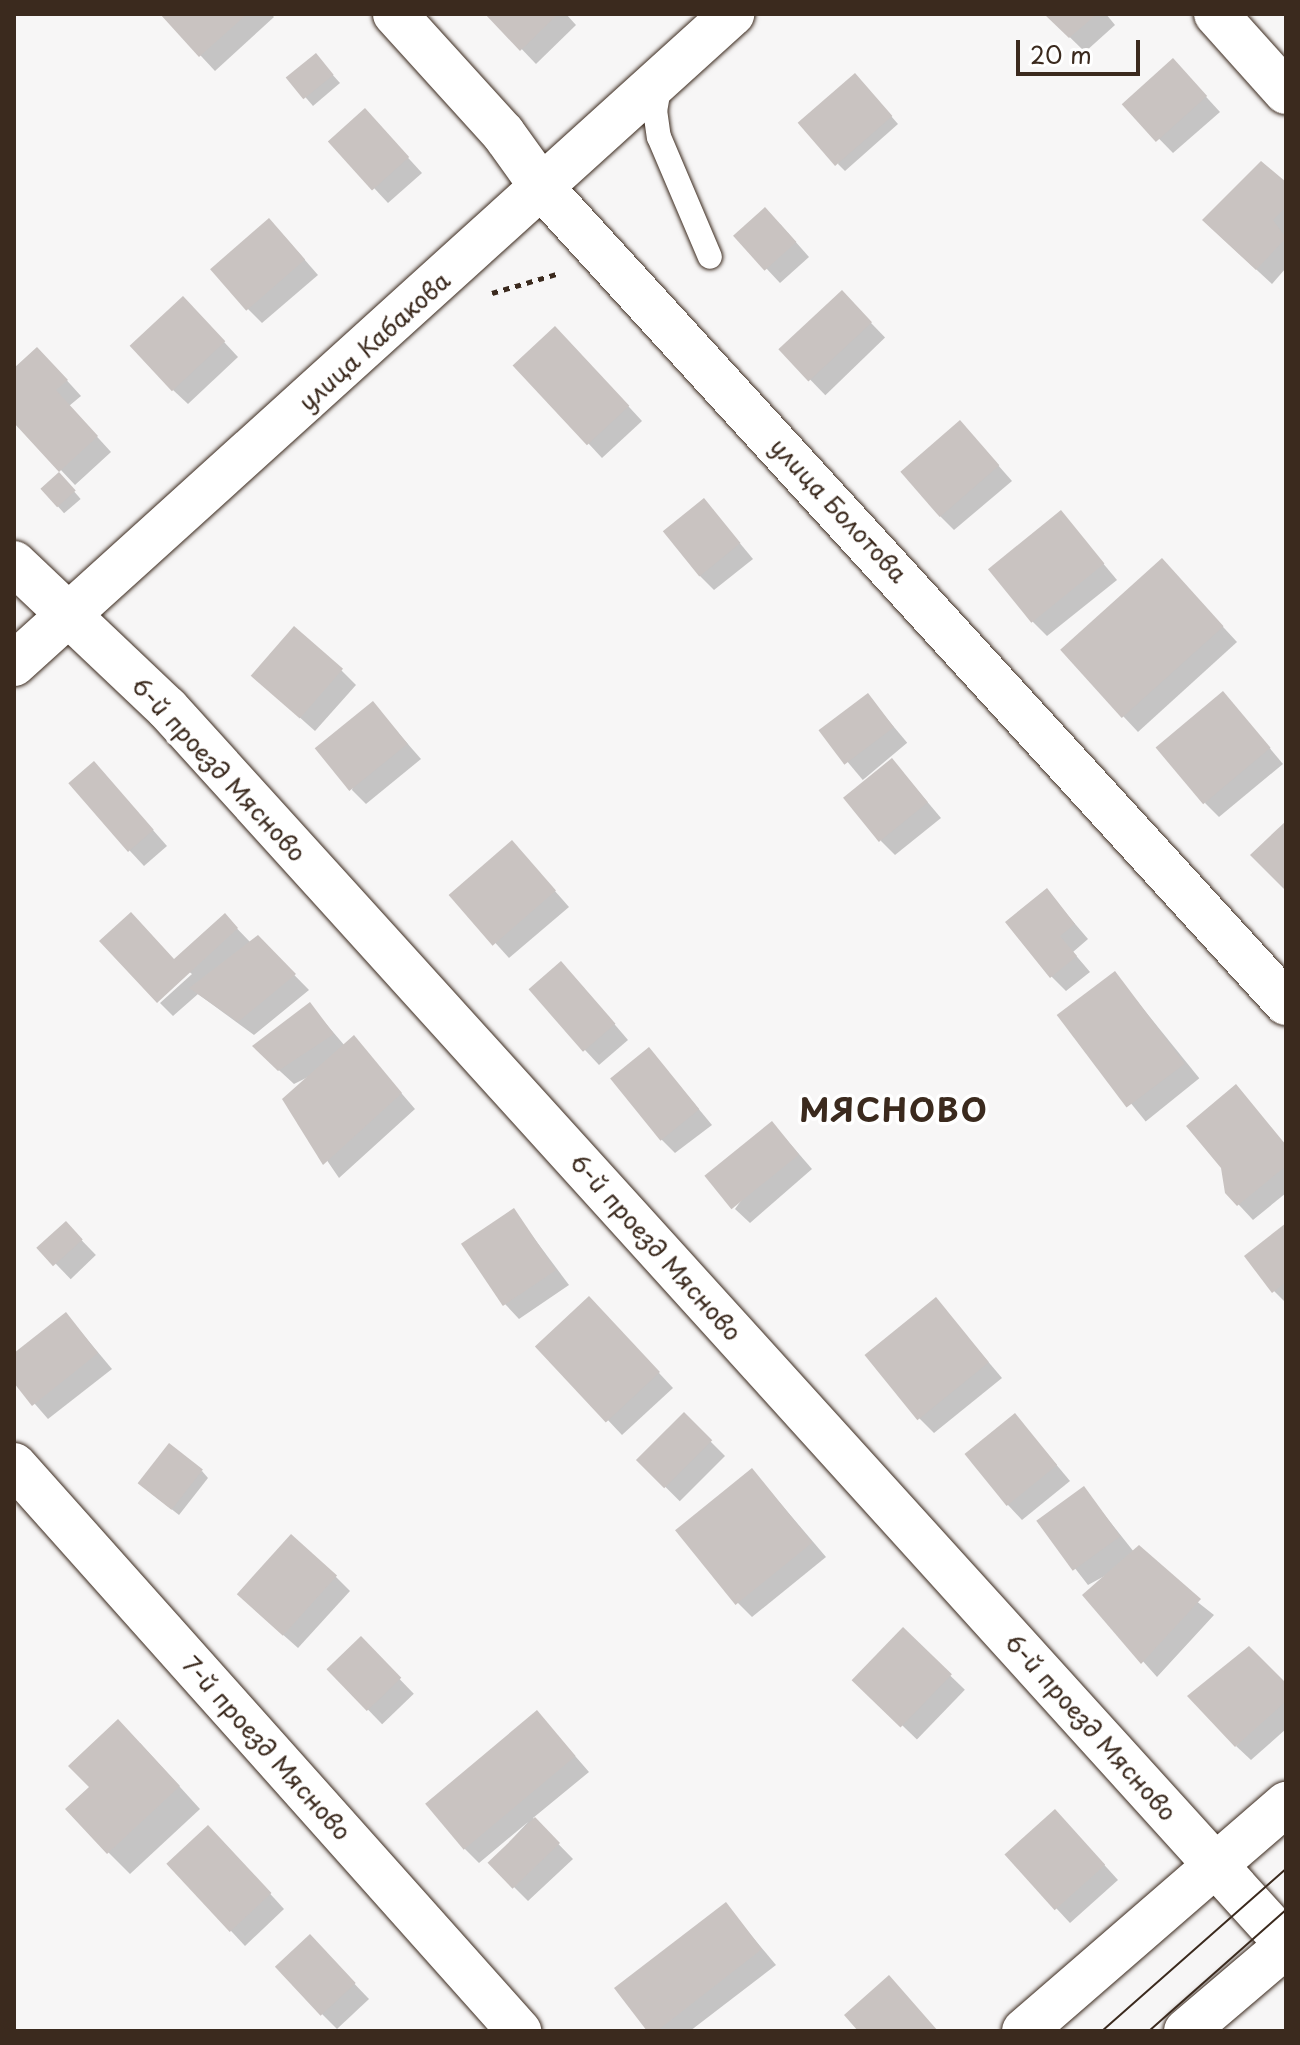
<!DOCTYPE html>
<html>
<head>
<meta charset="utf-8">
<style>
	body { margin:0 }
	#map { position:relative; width:1300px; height:2045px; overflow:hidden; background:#f7f6f6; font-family:"Playpen Sans",sans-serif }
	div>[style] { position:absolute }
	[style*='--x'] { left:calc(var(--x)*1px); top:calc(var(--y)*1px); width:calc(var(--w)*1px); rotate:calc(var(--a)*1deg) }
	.shadow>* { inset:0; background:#0003; transform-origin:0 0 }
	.building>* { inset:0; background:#c9c3c1; transform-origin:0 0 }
	.path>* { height:5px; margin-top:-2.5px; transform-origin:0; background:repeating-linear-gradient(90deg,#3b2a1e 0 6px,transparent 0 12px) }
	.roads { filter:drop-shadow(0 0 2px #3b2a1e) drop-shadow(0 0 2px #3b2a1e) }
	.lane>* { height:24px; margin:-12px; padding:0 12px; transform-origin:12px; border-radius:12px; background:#fff }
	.street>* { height:44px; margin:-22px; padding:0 22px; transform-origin:22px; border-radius:22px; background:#fff }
	.secondary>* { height:44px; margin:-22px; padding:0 22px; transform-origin:22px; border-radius:22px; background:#fff }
	.tram>* { height:2px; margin:-1px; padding:0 1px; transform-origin:1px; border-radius:1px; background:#3b2a1e }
	span { translate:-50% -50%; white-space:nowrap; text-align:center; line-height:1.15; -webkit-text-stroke:7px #fff; paint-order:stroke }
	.street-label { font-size:24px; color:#3b2a1e }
	.district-label { font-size:32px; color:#3b2a1e; font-weight:700; letter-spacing:2px }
	.frame { position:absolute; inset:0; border:16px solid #3b2a1e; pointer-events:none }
	.scale { position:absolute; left:1016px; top:40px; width:124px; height:36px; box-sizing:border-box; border:4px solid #3b2a1e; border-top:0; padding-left:10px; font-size:24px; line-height:28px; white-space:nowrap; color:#3b2a1e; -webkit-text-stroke:6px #fff; paint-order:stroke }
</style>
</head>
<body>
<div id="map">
	<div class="shadow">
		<div style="clip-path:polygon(162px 14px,271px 14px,274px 17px,215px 71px)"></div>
		<div style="clip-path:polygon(488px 14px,566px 14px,576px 25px,536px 64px)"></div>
		<div style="clip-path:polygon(1046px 14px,1106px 14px,1115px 25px,1085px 52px)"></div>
		<div style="clip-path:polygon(322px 63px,340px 83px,313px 106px,289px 78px)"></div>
		<div style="clip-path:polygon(1187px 76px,1220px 112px,1173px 153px,1126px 105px)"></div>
		<div style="clip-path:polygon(862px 83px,898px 124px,845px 171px,838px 164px)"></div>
		<div style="clip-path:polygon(379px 126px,422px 173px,388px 203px,331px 142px)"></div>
		<div style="clip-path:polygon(1286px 185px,1286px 268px,1272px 284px,1219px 235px)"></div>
		<div style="clip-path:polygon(780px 224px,809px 257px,780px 283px,736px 236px)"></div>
		<div style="clip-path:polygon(284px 236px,318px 275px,262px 323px,247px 308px)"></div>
		<div style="left:842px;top:293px;width:62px;height:83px;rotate:46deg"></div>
		<div style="clip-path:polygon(198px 314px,238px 357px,188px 404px,173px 390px)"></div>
		<div style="clip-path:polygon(570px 343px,642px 421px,602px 458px,588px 443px)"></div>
		<div style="clip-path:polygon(52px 364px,81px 396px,69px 406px,111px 452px,75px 485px,14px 420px,14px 371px)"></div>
		<div style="clip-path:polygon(960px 422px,1012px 481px,954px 530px,939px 515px)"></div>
		<div style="left:59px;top:474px;width:33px;height:22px;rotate:49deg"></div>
		<div style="clip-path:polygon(704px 500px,753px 559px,714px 590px,699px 575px)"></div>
		<div style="clip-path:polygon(1061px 513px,1117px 580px,1047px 636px,1032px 621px)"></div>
		<div style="clip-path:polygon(1176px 576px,1237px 642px,1138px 732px,1062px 651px)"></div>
		<div style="clip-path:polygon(341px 670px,356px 685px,315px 731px,269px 690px)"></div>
		<div style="left:868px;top:696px;width:61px;height:58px;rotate:50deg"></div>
		<div style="clip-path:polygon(373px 704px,421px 759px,366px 804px,352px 790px)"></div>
		<div style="clip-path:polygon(1237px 709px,1283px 764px,1219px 817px,1205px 803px)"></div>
		<div style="clip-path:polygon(892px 760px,941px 818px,895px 855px,881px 841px)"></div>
		<div style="clip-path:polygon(108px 779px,167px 846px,144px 866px,130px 851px)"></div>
		<div style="clip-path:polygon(526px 858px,569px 907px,509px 958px,452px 895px)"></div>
		<div style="clip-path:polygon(1047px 891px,1088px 939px,1073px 952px,1090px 972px,1066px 991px,1051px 976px)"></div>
		<div style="clip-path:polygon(224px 915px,251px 943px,258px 938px,309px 990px,254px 1035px,198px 994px,173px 1016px,160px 1003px,192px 974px,175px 961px)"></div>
		<div style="left:1115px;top:974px;width:134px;height:69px;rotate:51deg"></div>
		<div style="clip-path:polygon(575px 978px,628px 1040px,599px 1065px,585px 1050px)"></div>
		<div style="clip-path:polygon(310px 1005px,345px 1046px,354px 1038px,415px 1109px,339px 1178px,285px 1099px,312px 1075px,294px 1084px,269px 1061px)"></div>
		<div style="clip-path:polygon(649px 1049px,712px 1125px,675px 1153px,661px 1139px)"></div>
		<div style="clip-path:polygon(786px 1139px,812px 1169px,750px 1223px,735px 1209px)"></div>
		<div style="clip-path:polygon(1286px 1145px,1286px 1193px,1253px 1220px,1227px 1192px)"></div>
		<div style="clip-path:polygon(513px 1210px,569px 1285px,519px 1319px,505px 1304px)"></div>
		<div style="left:66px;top:1224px;width:43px;height:35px;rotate:46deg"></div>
		<div style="clip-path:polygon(1286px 1226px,1286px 1303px,1274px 1291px)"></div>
		<div style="clip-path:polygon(936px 1300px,1002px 1378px,934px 1433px,919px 1418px)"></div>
		<div style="clip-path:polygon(603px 1313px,673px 1388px,622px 1435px,538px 1346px)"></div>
		<div style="clip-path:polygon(66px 1314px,112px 1369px,48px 1419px,14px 1380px,14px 1355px)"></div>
		<div style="left:684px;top:1415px;width:58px;height:64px;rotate:45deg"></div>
		<div style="clip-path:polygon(1015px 1415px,1070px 1481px,1022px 1520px,1008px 1505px)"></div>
		<div style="clip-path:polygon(752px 1470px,826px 1557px,752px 1617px,737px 1602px)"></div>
		<div style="clip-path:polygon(202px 1471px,208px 1478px,179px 1515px,147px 1490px)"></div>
		<div style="clip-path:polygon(1084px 1489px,1134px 1552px,1214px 1615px,1157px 1677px,1084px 1595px,1110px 1573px,1088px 1585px,1039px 1522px)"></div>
		<div style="clip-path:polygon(335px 1576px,350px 1591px,298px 1648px,253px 1608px)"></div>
		<div style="left:903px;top:1630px;width:86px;height:69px;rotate:44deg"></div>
		<div style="left:361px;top:1639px;width:76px;height:44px;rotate:46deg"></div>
		<div style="clip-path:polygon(1286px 1686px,1286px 1729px,1251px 1760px,1236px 1746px)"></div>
		<div style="clip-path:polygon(537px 1712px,589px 1772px,533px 1818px,573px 1859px,528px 1901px,490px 1863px,528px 1822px,479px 1863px,464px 1848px)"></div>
		<div style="clip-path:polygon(140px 1743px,200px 1809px,130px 1874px,108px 1852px)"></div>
		<div style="clip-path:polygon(1069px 1826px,1118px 1880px,1070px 1923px,1056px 1908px)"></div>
		<div style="clip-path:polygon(223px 1842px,284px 1909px,245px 1946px,169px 1864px)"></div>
		<div style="clip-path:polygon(725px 1904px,776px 1965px,690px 2031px,650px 2031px)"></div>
		<div style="clip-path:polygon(324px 1952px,369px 1999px,337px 2029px,322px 2014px)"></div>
	</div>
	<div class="building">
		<div style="clip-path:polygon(160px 14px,247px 14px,199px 57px)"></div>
		<div style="clip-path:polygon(485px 14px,558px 14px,520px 51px)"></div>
		<div style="clip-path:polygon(1044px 14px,1097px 14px,1069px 38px)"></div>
		<div style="left:316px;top:53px;width:28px;height:39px;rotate:51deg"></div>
		<div style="left:1173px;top:58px;width:51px;height:69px;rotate:48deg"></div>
		<div style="left:855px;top:73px;width:57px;height:76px;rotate:49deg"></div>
		<div style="left:365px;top:108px;width:66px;height:50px;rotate:48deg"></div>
		<div style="clip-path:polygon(1261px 161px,1286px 182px,1286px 207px,1273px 220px,1286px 238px,1256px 270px,1202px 220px)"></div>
		<div style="left:765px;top:207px;width:47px;height:43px;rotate:48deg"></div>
		<div style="left:269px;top:218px;width:55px;height:78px;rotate:49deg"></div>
		<div style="left:842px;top:290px;width:44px;height:87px;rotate:47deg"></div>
		<div style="left:183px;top:296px;width:62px;height:73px;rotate:47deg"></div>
		<div style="left:555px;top:326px;width:109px;height:58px;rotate:47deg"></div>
		<div style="clip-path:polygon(37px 347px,68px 380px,56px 390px,98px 436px,59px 472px,14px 423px,14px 368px)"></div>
		<div style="left:960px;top:420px;width:60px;height:79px;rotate:49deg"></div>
		<div style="left:59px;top:472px;width:25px;height:25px;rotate:48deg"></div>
		<div style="left:704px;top:498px;width:58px;height:53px;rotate:51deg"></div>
		<div style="left:1061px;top:510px;width:69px;height:94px;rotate:51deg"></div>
		<div style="left:1162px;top:558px;width:92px;height:137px;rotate:48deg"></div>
		<div style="left:294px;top:626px;width:65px;height:66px;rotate:41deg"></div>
		<div style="left:1223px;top:691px;width:74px;height:88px;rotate:50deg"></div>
		<div style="left:868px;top:693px;width:43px;height:62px;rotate:53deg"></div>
		<div style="left:373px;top:701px;width:55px;height:75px;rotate:51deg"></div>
		<div style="left:892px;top:758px;width:57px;height:63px;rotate:51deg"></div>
		<div style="left:94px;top:761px;width:91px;height:34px;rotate:49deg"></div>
		<div style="clip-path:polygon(1286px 821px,1286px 887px,1284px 889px,1250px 855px)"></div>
		<div style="left:512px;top:840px;width:67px;height:84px;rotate:49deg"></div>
		<div style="clip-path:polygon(1047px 888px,1075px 924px,1060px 936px,1077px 956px,1050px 978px,1005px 922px)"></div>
		<div style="clip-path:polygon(131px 912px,174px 959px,225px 913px,238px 928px,157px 1003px,99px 941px)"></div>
		<div style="clip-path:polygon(258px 935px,296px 974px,238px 1022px,189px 988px)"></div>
		<div style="left:561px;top:961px;width:83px;height:43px;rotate:49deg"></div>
		<div style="left:1115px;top:971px;width:116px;height:73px;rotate:53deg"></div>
		<div style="clip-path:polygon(310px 1002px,334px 1034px,278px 1071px,252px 1046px)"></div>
		<div style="clip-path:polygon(354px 1035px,402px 1093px,323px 1165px,282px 1099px)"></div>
		<div style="left:649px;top:1047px;width:80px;height:50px;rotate:51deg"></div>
		<div style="clip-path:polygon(1236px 1084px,1286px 1145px,1286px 1166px,1237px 1206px,1225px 1193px,1221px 1168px,1186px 1126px)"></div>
		<div style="left:772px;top:1121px;width:43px;height:87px;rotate:51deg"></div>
		<div style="left:514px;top:1208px;width:75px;height:64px;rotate:56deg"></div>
		<div style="left:66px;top:1221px;width:25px;height:40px;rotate:48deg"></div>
		<div style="clip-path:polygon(1286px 1223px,1286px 1282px,1272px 1293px,1244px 1256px)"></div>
		<div style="left:589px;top:1296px;width:104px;height:74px;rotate:47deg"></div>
		<div style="left:936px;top:1297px;width:84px;height:92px;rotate:51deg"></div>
		<div style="clip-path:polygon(66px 1312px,98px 1353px,32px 1406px,14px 1383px,14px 1353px)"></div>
		<div style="left:684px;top:1412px;width:40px;height:68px;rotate:45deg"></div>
		<div style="left:1015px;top:1413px;width:67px;height:65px;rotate:51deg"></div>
		<div style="left:169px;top:1443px;width:43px;height:51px;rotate:38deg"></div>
		<div style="left:752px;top:1468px;width:96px;height:99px;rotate:51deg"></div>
		<div style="left:1084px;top:1486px;width:62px;height:59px;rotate:54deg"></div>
		<div style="left:291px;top:1534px;width:62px;height:81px;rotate:42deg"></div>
		<div style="clip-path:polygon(1139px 1545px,1201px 1599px,1141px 1664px,1082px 1595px)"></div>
		<div style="left:903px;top:1627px;width:68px;height:74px;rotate:44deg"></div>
		<div style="left:361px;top:1636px;width:58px;height:48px;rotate:46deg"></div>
		<div style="clip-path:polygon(1249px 1646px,1286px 1683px,1286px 1701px,1235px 1747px,1187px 1696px)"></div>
		<div style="left:537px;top:1710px;width:60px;height:146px;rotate:50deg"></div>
		<div style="clip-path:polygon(118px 1719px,180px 1786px,107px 1854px,65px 1809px,89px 1787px,68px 1766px)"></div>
		<div style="left:1055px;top:1809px;width:75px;height:68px;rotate:48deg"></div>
		<div style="left:535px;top:1817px;width:36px;height:66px;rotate:46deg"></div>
		<div style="left:208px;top:1825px;width:93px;height:57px;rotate:47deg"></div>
		<div style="clip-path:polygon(726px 1902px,762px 1949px,657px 2031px,647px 2031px,614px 1988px)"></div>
		<div style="left:310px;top:1934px;width:67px;height:48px;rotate:47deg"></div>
		<div style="clip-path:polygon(889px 1975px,938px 2031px,858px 2031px,844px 2015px)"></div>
	</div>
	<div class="path">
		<div style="--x:492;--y:293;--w:71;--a:-16.4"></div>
	</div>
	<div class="roads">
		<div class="lane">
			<div style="--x:660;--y:83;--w:27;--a:100"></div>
			<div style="--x:655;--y:110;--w:27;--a:82"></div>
			<div style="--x:659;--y:137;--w:130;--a:67"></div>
		</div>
		<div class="street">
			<div style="--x:1216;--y:14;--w:105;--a:48.1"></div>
			<div style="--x:14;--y:563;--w:211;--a:43.5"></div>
			<div style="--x:167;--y:708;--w:1667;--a:47.82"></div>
			<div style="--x:14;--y:664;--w:969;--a:-42.15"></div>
			<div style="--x:14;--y:1465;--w:759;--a:48.26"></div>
			<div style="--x:1024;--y:2031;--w:347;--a:-40.9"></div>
			<div style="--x:1186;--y:2031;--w:131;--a:-40.4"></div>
		</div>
		<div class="secondary">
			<div style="--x:395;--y:14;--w:161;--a:47.8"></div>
			<div style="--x:503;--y:133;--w:70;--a:54.3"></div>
			<div style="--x:544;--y:190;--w:1101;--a:47.61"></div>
		</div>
	</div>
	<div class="tram">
		<div style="--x:1102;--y:2031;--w:245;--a:-41.4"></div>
		<div style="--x:1149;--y:2031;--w:183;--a:-41.5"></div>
	</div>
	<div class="street-label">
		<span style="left:374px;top:341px;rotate:-42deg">улица Кабакова</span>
		<span style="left:839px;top:510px;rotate:47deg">улица Болотова</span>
		<span style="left:219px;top:769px;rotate:47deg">6-й проезд Мясново</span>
		<span style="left:656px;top:1247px;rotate:48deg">6-й проезд Мясново</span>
		<span style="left:1091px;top:1727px;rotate:48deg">6-й проезд Мясново</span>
		<span style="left:267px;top:1748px;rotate:48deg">7-й проезд Мясново</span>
	</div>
	<div class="district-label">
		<span style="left:894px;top:1109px">МЯСНОВО</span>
	</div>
	<div class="frame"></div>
	<div class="scale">20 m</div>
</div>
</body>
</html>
